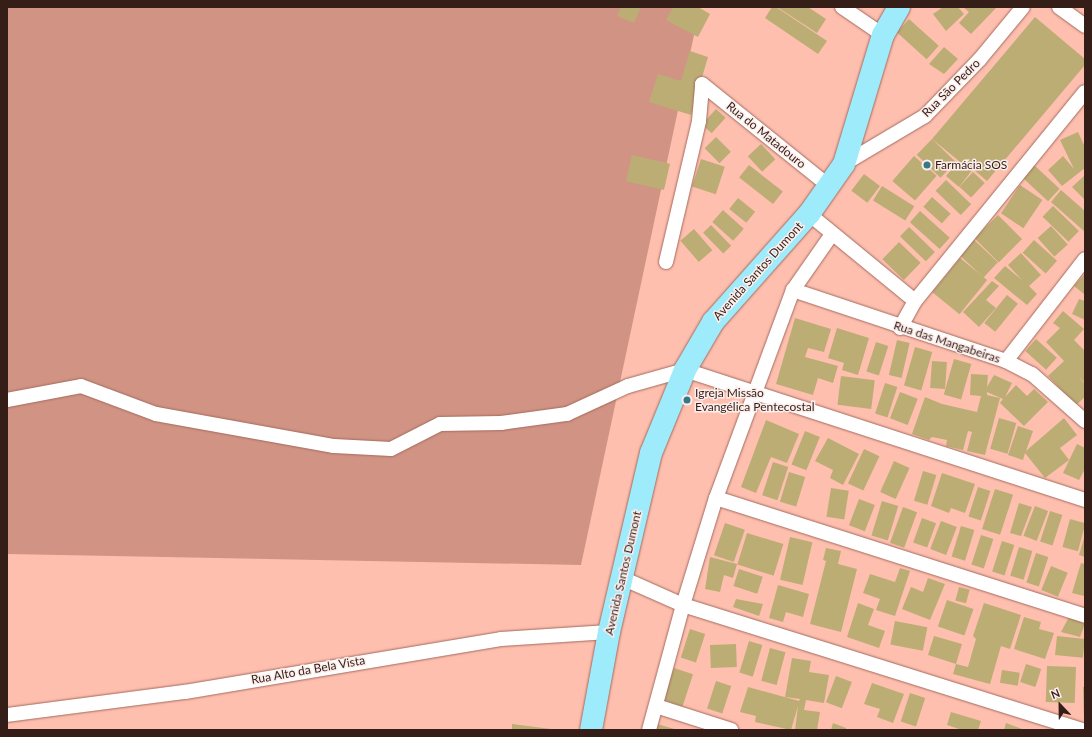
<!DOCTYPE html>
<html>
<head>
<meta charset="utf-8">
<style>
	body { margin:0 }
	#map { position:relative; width:1092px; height:737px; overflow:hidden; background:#febfaf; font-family:Lato,sans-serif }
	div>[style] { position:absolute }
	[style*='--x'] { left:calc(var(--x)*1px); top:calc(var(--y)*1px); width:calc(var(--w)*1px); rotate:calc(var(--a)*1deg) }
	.green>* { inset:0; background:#d19484 }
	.building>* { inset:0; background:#bcad75; transform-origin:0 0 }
	.roads { filter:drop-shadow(0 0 1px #a46b5d) drop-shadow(0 0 1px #a46b5d) }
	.minor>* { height:14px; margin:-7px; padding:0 7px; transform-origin:7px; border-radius:7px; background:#fff }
	.primary>* { height:22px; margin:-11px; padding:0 11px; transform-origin:11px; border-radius:11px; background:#9eebfc }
	.dots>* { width:11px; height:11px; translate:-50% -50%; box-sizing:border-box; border:2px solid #fceeeb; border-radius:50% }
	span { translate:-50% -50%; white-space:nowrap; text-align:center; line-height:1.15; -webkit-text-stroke:3px #fceeeb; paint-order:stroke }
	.street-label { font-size:12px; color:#351e18 }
	.poi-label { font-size:12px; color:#351e18 }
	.left { translate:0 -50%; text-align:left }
	.frame { position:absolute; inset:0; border:8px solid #351e18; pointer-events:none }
	.north { position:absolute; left:1040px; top:685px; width:40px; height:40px; -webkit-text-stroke:3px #fceeeb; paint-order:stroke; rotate:338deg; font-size:11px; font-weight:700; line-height:16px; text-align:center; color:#351e18 }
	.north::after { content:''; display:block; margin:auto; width:14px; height:18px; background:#351e18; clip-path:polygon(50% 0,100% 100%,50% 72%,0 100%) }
</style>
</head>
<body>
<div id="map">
	<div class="green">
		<div style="clip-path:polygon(7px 7px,700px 7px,581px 565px,7px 554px)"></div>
	</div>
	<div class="building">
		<div style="clip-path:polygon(621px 7px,641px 7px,634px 23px,617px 16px)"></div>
		<div style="clip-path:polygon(673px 7px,698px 7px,710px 14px,698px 37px,666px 20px)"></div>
		<div style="clip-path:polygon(772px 7px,776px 7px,827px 41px,818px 54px,765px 18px)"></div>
		<div style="clip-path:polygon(777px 7px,808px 7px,826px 19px,817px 33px)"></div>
		<div style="clip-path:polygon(943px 7px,958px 7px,964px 14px,946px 31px,933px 14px)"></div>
		<div style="clip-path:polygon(963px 7px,997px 7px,971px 34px,959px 23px,969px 12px)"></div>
		<div style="clip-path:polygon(1035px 17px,1085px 59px,1085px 65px,987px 181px,973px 169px,959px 187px,946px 176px,959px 161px,932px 139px)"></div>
		<div style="left:909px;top:19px;width:40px;height:18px;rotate:42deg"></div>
		<div style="clip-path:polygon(944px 47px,958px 59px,944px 74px,929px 64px)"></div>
		<div style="clip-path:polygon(690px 51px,708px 57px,691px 115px,649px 102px,658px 74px,681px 81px)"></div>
		<div style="left:716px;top:109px;width:13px;height:21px;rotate:42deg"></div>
		<div style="clip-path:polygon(1078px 132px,1085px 147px,1085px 168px,1062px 186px,1048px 170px,1063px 156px,1074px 169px,1060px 140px)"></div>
		<div style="left:716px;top:137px;width:21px;height:16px;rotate:45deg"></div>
		<div style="left:932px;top:139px;width:33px;height:22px;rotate:44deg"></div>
		<div style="left:761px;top:144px;width:21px;height:18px;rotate:47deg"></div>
		<div style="left:632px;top:155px;width:39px;height:27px;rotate:13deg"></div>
		<div style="left:914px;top:156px;width:30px;height:33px;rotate:41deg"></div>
		<div style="left:701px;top:159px;width:25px;height:29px;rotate:18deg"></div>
		<div style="left:749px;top:165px;width:43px;height:16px;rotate:38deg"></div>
		<div style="left:1034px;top:165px;width:35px;height:17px;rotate:43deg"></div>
		<div style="left:973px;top:172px;width:16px;height:20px;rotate:43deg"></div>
		<div style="left:864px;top:174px;width:20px;height:21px;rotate:37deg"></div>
		<div style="clip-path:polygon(1085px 175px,1085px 200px,1072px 187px)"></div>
		<div style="left:946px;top:180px;width:35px;height:15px;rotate:44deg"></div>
		<div style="left:1020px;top:185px;width:27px;height:34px;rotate:34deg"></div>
		<div style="left:882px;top:186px;width:38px;height:17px;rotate:32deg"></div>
		<div style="clip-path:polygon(1061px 190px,1085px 211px,1085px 232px,1051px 202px)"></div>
		<div style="left:932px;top:197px;width:25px;height:13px;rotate:42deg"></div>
		<div style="left:738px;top:198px;width:22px;height:14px;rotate:39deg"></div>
		<div style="left:1053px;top:206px;width:36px;height:15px;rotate:44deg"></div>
		<div style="left:723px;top:210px;width:28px;height:16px;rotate:42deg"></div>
		<div style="left:920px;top:211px;width:40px;height:15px;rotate:42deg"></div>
		<div style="left:998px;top:215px;width:34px;height:33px;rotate:45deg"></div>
		<div style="left:711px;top:225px;width:29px;height:11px;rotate:46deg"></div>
		<div style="left:1051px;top:226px;width:25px;height:18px;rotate:48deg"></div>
		<div style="left:909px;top:227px;width:36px;height:13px;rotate:44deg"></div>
		<div style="left:694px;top:229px;width:28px;height:18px;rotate:49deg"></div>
		<div style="left:973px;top:239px;width:34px;height:21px;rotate:43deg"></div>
		<div style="left:1034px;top:240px;width:31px;height:17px;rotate:42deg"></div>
		<div style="left:899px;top:242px;width:30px;height:24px;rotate:44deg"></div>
		<div style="clip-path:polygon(1021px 253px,1041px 275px,1029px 286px,1037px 294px,1027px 305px,994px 278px,1005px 266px,1022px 280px,1008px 265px)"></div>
		<div style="left:960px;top:258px;width:35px;height:44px;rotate:39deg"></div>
		<div style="clip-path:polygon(1085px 274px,1085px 295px,1074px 286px)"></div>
		<div style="clip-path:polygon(992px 281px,999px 286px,986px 300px,996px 308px,979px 327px,963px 312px)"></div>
		<div style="left:1007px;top:295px;width:14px;height:36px;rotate:39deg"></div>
		<div style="clip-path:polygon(1079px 299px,1085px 301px,1085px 320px,1072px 314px)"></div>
		<div style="clip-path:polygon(1063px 311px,1084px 329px,1074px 340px,1085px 351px,1085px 383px,1078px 376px,1085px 384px,1085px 397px,1076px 405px,1048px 376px,1064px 361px,1046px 342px,1060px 328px,1053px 323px)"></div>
		<div style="clip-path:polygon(795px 318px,831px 329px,824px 352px,808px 348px,805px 357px,838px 366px,833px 383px,818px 378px,813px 395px,776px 384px)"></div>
		<div style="clip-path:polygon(837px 328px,869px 338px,858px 375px,842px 370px,844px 363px,828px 358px)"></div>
		<div style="left:1036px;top:339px;width:28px;height:16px;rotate:42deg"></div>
		<div style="left:897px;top:340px;width:13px;height:36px;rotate:13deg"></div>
		<div style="left:876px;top:342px;width:13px;height:31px;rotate:18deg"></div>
		<div style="left:915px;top:347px;width:18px;height:40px;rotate:16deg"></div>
		<div style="left:954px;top:359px;width:18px;height:37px;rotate:16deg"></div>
		<div style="left:932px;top:361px;width:15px;height:27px;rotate:4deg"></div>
		<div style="clip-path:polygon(971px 374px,988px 375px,987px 387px,994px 375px,1012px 383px,1005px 397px,1016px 385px,1027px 396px,1034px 389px,1048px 402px,1024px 426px,1000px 403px,1003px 399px,987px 392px,987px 395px,1000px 398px,985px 455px,967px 451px,972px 432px,968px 431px,963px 450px,946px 446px,947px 440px,932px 437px,929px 440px,912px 434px,925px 397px,942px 404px,977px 412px,981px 396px,970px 395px)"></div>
		<div style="left:841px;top:376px;width:34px;height:29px;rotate:7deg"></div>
		<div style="left:885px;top:383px;width:13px;height:32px;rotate:18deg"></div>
		<div style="left:900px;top:392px;width:19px;height:28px;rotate:21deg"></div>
		<div style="left:999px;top:418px;width:18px;height:32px;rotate:16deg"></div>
		<div style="clip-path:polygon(1064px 418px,1077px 435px,1060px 448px,1069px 460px,1045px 478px,1025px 453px,1023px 460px,1008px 455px,1018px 426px,1033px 431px,1026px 451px)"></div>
		<div style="clip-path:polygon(766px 420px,799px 434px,787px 463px,771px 457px,756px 493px,741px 487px)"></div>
		<div style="left:805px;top:431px;width:16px;height:36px;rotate:22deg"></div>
		<div style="clip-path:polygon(828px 438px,859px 454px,843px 485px,830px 478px,833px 470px,815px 461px)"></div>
		<div style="clip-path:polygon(1077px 444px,1085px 448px,1085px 469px,1079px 480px,1063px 473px)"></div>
		<div style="left:864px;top:449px;width:17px;height:38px;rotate:25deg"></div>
		<div style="left:894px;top:461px;width:17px;height:34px;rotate:24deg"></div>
		<div style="left:773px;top:462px;width:16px;height:35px;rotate:18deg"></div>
		<div style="left:923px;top:471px;width:14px;height:31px;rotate:17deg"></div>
		<div style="left:789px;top:472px;width:17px;height:31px;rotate:17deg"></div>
		<div style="clip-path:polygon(942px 473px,975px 484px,965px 513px,951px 508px,949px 513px,931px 506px)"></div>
		<div style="left:978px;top:487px;width:13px;height:31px;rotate:18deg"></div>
		<div style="left:831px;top:488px;width:18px;height:29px;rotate:9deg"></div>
		<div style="left:995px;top:489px;width:19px;height:42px;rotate:18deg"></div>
		<div style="left:859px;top:499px;width:17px;height:28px;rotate:21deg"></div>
		<div style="left:882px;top:501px;width:17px;height:36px;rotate:17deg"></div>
		<div style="clip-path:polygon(1019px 503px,1032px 507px,1021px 536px,1010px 533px)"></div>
		<div style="left:1035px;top:506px;width:14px;height:32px;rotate:21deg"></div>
		<div style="left:903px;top:507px;width:15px;height:38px;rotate:20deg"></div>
		<div style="left:1050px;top:511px;width:13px;height:32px;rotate:18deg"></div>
		<div style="left:922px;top:518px;width:15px;height:26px;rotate:20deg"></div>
		<div style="left:1070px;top:519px;width:16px;height:29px;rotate:15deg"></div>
		<div style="left:941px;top:521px;width:17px;height:30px;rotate:21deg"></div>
		<div style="left:725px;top:523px;width:21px;height:34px;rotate:19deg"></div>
		<div style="left:961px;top:526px;width:14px;height:32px;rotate:17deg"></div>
		<div style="left:747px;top:533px;width:38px;height:33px;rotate:17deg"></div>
		<div style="left:981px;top:535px;width:13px;height:31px;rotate:18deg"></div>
		<div style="clip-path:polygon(1085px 535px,1085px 557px,1079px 555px)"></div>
		<div style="left:790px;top:537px;width:23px;height:44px;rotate:13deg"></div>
		<div style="left:1002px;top:541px;width:13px;height:32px;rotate:18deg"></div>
		<div style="left:1019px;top:547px;width:14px;height:30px;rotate:17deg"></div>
		<div style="clip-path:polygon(826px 548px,841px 551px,838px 564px,857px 569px,841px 632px,810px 624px,826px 561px,823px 560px)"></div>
		<div style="left:1036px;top:553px;width:13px;height:31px;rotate:18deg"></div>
		<div style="clip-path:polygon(710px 557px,737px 564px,733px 578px,724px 575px,720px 592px,705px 589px)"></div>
		<div style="clip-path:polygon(1081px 563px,1085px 564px,1084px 596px,1072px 593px)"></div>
		<div style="left:1051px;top:566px;width:18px;height:26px;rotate:22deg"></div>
		<div style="clip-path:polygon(900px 568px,910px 571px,895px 616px,876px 610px,880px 599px,863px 593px,870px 574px,895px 582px)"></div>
		<div style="left:739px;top:569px;width:25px;height:18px;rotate:18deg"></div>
		<div style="clip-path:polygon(928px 578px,945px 584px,930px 620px,902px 609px,911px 587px,923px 592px)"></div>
		<div style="clip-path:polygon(778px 585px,809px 594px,803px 617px,786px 612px,783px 622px,769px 618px)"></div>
		<div style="left:959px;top:587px;width:11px;height:14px;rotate:15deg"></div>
		<div style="clip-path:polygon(736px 599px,763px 604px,759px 616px,733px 607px)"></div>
		<div style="left:947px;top:600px;width:28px;height:28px;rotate:19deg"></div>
		<div style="clip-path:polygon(858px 603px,874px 609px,868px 625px,885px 631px,879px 648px,847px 637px)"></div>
		<div style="clip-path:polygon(984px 603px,1021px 615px,1010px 649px,1001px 646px,990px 684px,953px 674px,956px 664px,928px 655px,934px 636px,962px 644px,956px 664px,968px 667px,976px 639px,973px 636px)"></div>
		<div style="clip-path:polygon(1024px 617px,1041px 622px,1039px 629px,1054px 633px,1045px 659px,1014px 649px)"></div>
		<div style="clip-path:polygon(1069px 617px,1085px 624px,1080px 637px,1061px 632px)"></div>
		<div style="left:895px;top:621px;width:33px;height:24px;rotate:11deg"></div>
		<div style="left:690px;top:629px;width:16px;height:30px;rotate:18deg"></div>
		<div style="left:1057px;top:636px;width:28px;height:19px;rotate:6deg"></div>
		<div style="left:749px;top:641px;width:14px;height:33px;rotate:17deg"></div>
		<div style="left:736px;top:644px;width:23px;height:26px;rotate:88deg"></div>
		<div style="left:770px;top:648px;width:16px;height:34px;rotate:15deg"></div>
		<div style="clip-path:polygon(792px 658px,811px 661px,809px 672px,829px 675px,824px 703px,806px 700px,804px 710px,820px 712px,817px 730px,795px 730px,798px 706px,791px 730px,755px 722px,756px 716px,740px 712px,748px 687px,799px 701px,800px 699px,785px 697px)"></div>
		<div style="left:1026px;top:664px;width:16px;height:19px;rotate:18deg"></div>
		<div style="left:1047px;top:666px;width:29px;height:36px;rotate:2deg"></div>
		<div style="left:674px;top:668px;width:20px;height:34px;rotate:18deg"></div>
		<div style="left:1002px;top:670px;width:18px;height:13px;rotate:9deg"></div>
		<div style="left:836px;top:676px;width:17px;height:28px;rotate:21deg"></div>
		<div style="left:716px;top:681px;width:16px;height:29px;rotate:18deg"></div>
		<div style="clip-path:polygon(872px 683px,904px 694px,893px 723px,877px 717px,880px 709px,864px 704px)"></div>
		<div style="clip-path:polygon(1083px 687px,1085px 687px,1085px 721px,1084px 721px)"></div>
		<div style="left:910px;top:693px;width:16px;height:30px;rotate:18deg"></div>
		<div style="clip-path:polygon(951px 712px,981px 721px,978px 730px,962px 730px,947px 725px)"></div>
		<div style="clip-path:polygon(833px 723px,846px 728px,846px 730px,831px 730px)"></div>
		<div style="clip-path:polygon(1006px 723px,1022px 729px,1022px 730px,1004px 730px)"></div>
		<div style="clip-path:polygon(512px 724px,551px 729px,551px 730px,512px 730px)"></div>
		<div style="clip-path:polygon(657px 724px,678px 730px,655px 730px)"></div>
	</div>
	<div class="roads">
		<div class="minor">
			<div style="--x:842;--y:7;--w:50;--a:34.3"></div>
			<div style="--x:1059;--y:7;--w:32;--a:36"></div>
			<div style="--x:702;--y:84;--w:163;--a:38.8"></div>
			<div style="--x:844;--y:164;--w:94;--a:-30.7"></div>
			<div style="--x:925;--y:116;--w:79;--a:-46"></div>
			<div style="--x:980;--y:59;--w:67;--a:-50.4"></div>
			<div style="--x:809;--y:214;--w:137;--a:39.4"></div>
			<div style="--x:666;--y:262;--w:145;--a:-76.8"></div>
			<div style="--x:699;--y:121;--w:37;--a:-85"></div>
			<div style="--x:793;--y:290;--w:225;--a:18.4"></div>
			<div style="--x:1006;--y:361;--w:29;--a:27"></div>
			<div style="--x:1032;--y:374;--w:71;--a:41.6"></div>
			<div style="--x:900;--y:328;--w:31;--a:-61"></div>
			<div style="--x:915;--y:301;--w:269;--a:-50.9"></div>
			<div style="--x:1006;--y:361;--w:129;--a:-52.2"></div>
			<div style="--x:7;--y:400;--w:75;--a:-10.7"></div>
			<div style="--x:81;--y:386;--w:80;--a:20.5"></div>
			<div style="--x:156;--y:414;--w:181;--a:10.2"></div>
			<div style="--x:334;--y:446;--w:57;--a:3"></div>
			<div style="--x:391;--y:449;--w:55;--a:-27"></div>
			<div style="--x:440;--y:424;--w:61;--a:-0.9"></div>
			<div style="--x:501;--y:423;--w:67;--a:-7.8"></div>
			<div style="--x:567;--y:414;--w:67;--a:-24.7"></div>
			<div style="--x:628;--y:386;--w:59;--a:-15.7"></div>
			<div style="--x:685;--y:370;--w:421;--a:18"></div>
			<div style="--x:716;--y:498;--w:387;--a:17.7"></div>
			<div style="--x:622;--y:578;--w:67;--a:23.9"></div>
			<div style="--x:683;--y:605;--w:419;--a:17.4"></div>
			<div style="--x:656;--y:706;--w:79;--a:17.7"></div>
			<div style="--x:7;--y:715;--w:179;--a:-7.4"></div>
			<div style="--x:185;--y:692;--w:320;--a:-9.5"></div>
			<div style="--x:501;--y:639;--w:108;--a:-3.7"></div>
			<div style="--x:649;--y:730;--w:130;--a:-74.8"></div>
			<div style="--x:683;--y:605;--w:112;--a:-72.9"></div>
			<div style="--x:716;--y:498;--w:222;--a:-69.7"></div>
			<div style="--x:793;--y:290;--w:68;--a:-55.1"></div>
		</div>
		<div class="primary">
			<div style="--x:591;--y:730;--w:100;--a:-79.6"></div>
			<div style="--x:609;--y:632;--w:184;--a:-76.8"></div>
			<div style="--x:651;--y:453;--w:90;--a:-67.7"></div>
			<div style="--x:685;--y:370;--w:56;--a:-59.7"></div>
			<div style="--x:713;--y:322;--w:144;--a:-48.4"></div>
			<div style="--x:809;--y:214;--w:61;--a:-55"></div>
			<div style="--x:844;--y:164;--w:135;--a:-73.2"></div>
			<div style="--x:883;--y:35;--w:32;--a:-60"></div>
		</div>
	</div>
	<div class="dots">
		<div style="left:927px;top:165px;background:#357888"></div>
		<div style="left:687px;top:400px;background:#357888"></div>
	</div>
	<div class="street-label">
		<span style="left:951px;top:88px;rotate:-45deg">Rua São Pedro</span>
		<span style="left:766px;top:135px;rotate:39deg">Rua do Matadouro</span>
		<span style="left:758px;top:271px;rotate:-48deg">Avenida Santos Dumont</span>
		<span style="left:947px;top:342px;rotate:18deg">Rua das Mangabeiras</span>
		<span style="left:623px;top:573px;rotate:-77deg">Avenida Santos Dumont</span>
		<span style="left:308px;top:670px;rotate:-10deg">Rua Alto da Bela Vista</span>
	</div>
	<div class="poi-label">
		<span class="left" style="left:935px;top:165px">Farmácia SOS</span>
		<span class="left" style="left:695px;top:400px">Igreja Missão<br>Evangélica Pentecostal</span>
	</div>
	<div class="frame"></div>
	<div class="north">N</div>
</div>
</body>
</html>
